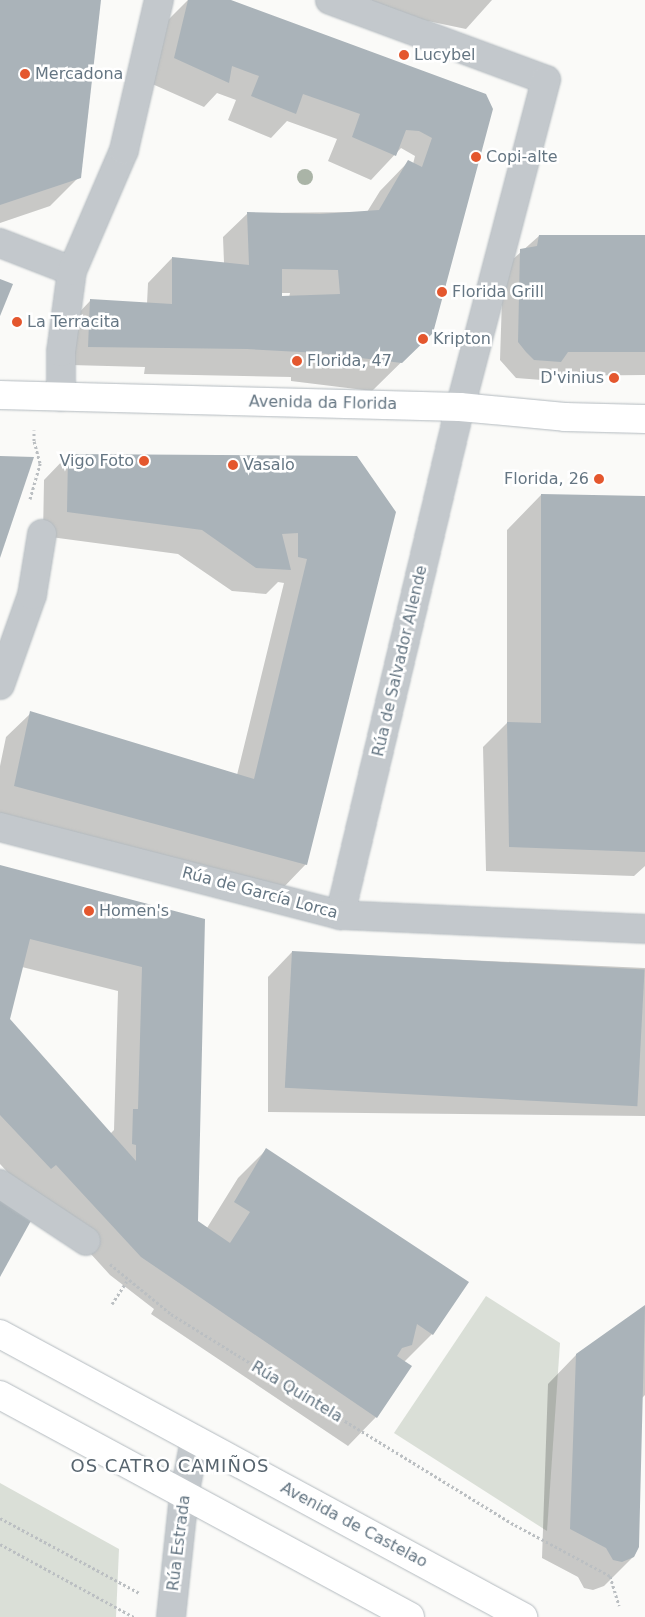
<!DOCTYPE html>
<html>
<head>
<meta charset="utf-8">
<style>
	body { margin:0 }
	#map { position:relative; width:645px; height:1617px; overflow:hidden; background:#fafaf8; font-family:"DejaVu Sans",sans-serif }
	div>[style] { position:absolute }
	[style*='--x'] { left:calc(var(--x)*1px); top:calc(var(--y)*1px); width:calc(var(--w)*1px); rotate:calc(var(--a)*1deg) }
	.green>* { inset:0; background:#dadfd7 }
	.shadow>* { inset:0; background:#0003 }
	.building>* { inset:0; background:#aab3b9; transform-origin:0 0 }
	.path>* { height:3px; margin-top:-1.5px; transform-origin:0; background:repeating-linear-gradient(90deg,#bbbfc2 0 2.5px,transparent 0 5px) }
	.roads { filter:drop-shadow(0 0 1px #b3babf) drop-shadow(0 0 1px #b3babf) }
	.street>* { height:28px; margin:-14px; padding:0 14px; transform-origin:14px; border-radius:14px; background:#c3c8cc }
	.secondary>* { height:28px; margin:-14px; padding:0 14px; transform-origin:14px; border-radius:14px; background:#fff }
	.primary>* { height:28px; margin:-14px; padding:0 14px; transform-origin:14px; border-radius:14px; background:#fff }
	.trees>* { width:16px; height:16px; margin:-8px; border-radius:50%; background:#aab4a7 }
	.dots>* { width:14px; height:14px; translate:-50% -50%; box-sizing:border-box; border:2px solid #fff; border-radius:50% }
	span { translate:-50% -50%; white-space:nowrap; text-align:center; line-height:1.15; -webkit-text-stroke:5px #fff; paint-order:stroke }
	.poi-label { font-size:16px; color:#657683 }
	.left { translate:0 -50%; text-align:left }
	.right { translate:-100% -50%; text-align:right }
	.street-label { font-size:16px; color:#657683 }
	.neighbourhood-label { font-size:18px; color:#57646e; letter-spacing:1px }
</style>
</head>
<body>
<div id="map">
	<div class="green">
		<div style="clip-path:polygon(486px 1296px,560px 1343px,547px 1531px,394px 1433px)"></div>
		<div style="clip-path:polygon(0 1483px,119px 1549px,116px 1617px,0 1617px)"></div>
	</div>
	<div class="shadow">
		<div style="clip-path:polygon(0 0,100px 0,79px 177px,50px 206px,0 223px)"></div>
		<div style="clip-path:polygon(evenodd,188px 0,227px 0,485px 95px,432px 332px,372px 391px,291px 381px,291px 377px,144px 374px,145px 367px,70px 365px,73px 319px,90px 301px,147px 304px,148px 283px,172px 258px,224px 263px,223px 237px,248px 213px,367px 212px,380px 191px,408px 162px,413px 164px,415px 156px,401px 148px,371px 180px,328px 161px,337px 139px,287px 121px,271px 138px,228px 120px,236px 100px,217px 93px,204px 107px,150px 83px,165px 23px,188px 0,281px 293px,290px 293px,289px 298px,281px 298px,281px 293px)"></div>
		<div style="clip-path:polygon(372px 0,492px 0,466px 29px,370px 9px)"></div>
		<div style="clip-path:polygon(539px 236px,645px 237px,645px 375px,546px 376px,542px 380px,516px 378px,500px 360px,503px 268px)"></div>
		<div style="clip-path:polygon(68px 455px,357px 457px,306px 864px,282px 889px,0 813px,0 766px,6px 737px,31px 713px,237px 775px,284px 583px,278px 582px,266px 594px,232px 591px,178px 554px,43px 536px,44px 480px)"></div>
		<div style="clip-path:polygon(541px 495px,645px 497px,645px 866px,634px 876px,486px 871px,483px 747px,507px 723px,507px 530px)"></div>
		<div style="clip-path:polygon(evenodd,0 867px,203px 920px,197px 1222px,207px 1228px,238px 1178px,267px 1149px,432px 1334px,404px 1362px,376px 1417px,348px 1446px,151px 1314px,154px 1309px,110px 1275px,31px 1188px,26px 1192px,0 1164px,0 867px,22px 967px,118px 991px,114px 1130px,110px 1134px,8px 1019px,22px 967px)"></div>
		<div style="clip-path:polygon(292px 952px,645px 968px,645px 1116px,268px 1112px,268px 977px)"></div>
		<div style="clip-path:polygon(645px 1306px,645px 1395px,642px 1398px,633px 1557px,604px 1586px,593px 1590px,584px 1588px,578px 1577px,542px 1558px,548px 1384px,576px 1355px)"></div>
	</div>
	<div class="building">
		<div style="clip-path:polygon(0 0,101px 0,81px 178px,0 205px)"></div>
		<div style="clip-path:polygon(evenodd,188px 0,231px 0,486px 94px,493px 109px,433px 333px,402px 363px,319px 353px,247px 349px,88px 347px,90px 299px,172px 304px,172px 257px,249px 265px,247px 212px,320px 214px,379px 210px,408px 160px,422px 167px,432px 138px,419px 131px,406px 130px,396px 156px,352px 137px,360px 114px,303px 94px,296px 114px,251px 96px,259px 76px,232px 66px,229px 83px,174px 58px,188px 0,282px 269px,338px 270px,340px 294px,282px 296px,282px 269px)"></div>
		<div style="clip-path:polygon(539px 235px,645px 235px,645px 352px,568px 352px,561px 362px,534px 360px,526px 352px,518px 342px,520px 249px,537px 246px)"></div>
		<div style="clip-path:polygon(0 279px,13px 284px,0 316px)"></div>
		<div style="clip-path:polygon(68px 454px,357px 456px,396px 512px,307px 865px,14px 786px,30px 711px,254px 779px,307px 559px,298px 557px,298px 533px,282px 534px,291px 570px,256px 568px,202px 530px,67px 512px)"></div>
		<div style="clip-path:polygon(0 456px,34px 457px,0 558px)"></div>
		<div style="clip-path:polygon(541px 494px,645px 496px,645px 852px,509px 847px,507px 722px,541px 723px)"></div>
		<div style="clip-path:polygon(evenodd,0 865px,205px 919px,198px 1221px,230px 1243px,250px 1212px,234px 1202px,266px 1148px,469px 1282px,433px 1335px,417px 1324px,412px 1345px,402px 1348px,397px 1356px,412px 1366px,377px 1418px,141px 1257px,56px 1165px,51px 1169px,0 1115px,0 865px,30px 939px,142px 967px,138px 1109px,133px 1109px,132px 1144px,136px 1145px,136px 1161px,10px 1019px,30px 939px)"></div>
		<div style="left:292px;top:951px;width:353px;height:137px;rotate:3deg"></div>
		<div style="clip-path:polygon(0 1200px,33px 1217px,0 1277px)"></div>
		<div style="clip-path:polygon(645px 1305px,639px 1547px,634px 1557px,622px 1562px,613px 1560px,606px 1548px,570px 1529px,576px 1354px)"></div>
	</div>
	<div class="path">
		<div style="--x:30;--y:499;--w:37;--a:-74"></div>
		<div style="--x:40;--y:463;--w:23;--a:-105"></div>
		<div style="--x:34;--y:441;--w:11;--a:-90"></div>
		<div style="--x:110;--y:1264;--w:79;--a:39.3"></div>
		<div style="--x:171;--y:1314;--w:74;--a:31.8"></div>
		<div style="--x:234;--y:1353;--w:329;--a:31.5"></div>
		<div style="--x:515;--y:1525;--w:108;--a:28.2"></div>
		<div style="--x:610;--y:1576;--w:31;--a:73"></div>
		<div style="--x:112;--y:1304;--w:27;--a:-57"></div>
		<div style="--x:0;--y:1518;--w:158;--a:28.3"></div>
		<div style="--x:0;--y:1544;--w:153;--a:28.6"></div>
	</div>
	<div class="roads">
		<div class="street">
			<div style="--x:330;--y:0;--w:230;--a:20.3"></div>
			<div style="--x:546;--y:80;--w:338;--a:104.7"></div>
			<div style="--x:460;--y:407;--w:522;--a:103.29"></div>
			<div style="--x:0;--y:243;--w:77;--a:21.3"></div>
			<div style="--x:61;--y:397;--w:45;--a:-90"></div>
			<div style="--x:61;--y:352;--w:82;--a:-82.3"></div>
			<div style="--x:72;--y:271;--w:132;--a:-66.7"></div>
			<div style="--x:124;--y:150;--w:154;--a:-76.9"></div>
			<div style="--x:0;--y:685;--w:96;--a:-70.4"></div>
			<div style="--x:32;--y:595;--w:62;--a:-80.7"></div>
			<div style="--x:0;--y:827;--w:351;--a:14.5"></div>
			<div style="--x:340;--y:915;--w:305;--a:2.6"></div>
			<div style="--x:0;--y:1184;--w:103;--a:33.5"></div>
			<div style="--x:171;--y:1617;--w:122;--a:-83.9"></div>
			<div style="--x:184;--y:1496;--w:57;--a:-78.9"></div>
		</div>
		<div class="secondary">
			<div style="--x:0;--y:395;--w:460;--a:1.5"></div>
			<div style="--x:460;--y:407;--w:105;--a:5.4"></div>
			<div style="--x:565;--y:417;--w:80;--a:1.4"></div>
		</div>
		<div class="primary">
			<div style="--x:0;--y:1334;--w:595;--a:28.42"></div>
			<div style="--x:0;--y:1395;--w:466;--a:28.4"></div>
		</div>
	</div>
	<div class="trees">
		<div style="left:305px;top:177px"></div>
	</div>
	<div class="dots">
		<div style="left:404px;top:55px;background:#e4572e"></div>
		<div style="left:25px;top:74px;background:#e4572e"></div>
		<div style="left:476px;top:157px;background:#e4572e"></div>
		<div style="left:442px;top:292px;background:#e4572e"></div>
		<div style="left:17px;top:322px;background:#e4572e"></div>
		<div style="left:423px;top:339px;background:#e4572e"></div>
		<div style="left:297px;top:361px;background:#e4572e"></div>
		<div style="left:614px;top:378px;background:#e4572e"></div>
		<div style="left:144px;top:461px;background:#e4572e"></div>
		<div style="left:233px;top:465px;background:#e4572e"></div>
		<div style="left:599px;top:479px;background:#e4572e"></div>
		<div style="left:89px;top:911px;background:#e4572e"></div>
	</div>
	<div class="poi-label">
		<span class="left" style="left:414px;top:55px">Lucybel</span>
		<span class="left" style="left:35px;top:74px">Mercadona</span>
		<span class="left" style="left:486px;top:157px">Copi-alte</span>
		<span class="left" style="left:452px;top:292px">Florida Grill</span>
		<span class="left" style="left:27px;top:322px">La Terracita</span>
		<span class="left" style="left:433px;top:339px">Kripton</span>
		<span class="left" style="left:307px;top:361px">Florida, 47</span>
		<span class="right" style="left:604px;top:378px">D'vinius</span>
		<span class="right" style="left:134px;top:461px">Vigo Foto</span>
		<span class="left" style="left:243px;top:465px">Vasalo</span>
		<span class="right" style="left:589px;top:479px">Florida, 26</span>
		<span class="left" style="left:99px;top:911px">Homen's</span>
	</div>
	<div class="street-label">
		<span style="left:323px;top:403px;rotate:1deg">Avenida da Florida</span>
		<span style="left:400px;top:661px;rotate:-77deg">Rúa de Salvador Allende</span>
		<span style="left:260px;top:893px;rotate:15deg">Rúa de García Lorca</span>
		<span style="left:297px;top:1392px;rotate:31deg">Rúa Quintela</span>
		<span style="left:354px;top:1525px;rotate:28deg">Avenida de Castelao</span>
		<span style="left:179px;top:1543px;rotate:-83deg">Rúa Estrada</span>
	</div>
	<div class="neighbourhood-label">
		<span style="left:170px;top:1466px">OS CATRO CAMIÑOS</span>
	</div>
</div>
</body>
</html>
